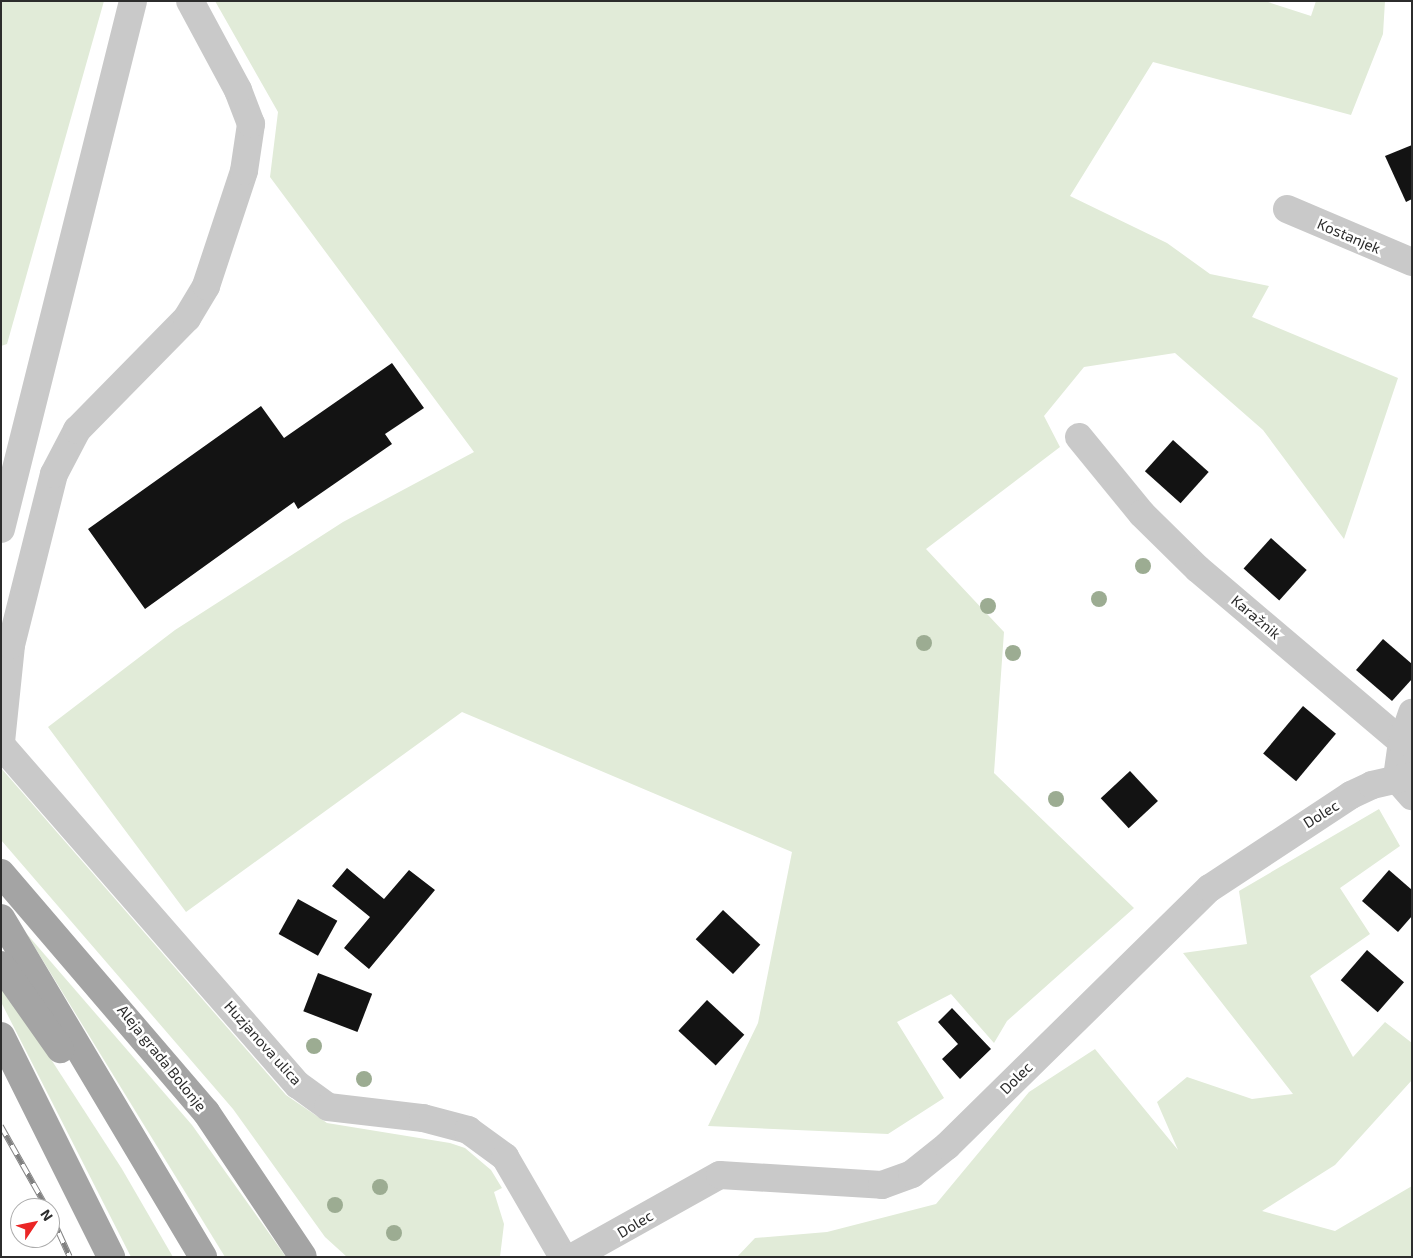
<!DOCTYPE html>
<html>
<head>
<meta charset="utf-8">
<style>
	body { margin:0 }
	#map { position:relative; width:1413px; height:1258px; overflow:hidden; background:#fff; font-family:"Exo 2",sans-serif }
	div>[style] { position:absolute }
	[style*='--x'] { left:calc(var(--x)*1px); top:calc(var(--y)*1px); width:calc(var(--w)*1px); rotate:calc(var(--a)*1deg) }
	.green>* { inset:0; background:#e1ebd8 }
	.building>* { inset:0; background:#131313; transform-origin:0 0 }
	.minor>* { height:28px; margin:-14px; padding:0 14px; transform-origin:14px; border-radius:14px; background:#c9c9c9 }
	.major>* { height:28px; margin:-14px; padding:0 14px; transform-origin:14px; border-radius:14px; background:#a4a4a4 }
	.rail>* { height:5.5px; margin-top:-2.75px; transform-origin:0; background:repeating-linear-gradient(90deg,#fff 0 11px,#818181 0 22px); box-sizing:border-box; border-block:1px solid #818181 }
	.trees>* { width:16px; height:16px; margin:-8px; border-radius:50%; background:#9cac92 }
	span { translate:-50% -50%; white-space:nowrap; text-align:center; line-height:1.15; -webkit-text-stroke:5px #fff; paint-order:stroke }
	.street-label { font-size:15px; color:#2c2c2c }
	.frame { position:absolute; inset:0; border:2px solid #2c2c2c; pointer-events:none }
	.north { position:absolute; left:10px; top:1198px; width:50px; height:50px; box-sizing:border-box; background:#fff; border:1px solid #ababab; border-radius:50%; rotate:56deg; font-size:14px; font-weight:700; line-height:20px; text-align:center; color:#2c2c2c }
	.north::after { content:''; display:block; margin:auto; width:18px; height:22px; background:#eb2626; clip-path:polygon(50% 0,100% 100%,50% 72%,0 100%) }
</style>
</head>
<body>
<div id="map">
	<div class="green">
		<div style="clip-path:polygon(1px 1px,104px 1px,7px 344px,1px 346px)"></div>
		<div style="clip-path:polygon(215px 1px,1265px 1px,1311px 16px,1316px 1px,1385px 1px,1383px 34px,1351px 115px,1153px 62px,1070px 196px,1167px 243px,1210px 274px,1269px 286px,1252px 317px,1398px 378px,1344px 539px,1263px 430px,1175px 353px,1084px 367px,1044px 416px,1060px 447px,926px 549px,1004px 632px,994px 773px,1134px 908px,1007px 1021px,994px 1043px,951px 994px,897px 1022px,944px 1098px,888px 1134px,708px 1126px,758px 1023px,792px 852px,462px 712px,186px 912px,48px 727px,175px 630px,343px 522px,474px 452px,270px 177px,278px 112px)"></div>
		<div style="clip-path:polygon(1px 768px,286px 1095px,327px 1123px,450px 1143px,465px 1148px,491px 1170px,502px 1188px,494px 1192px,504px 1224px,500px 1257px,347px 1257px,325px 1237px,233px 1109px,1px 840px)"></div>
		<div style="clip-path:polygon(1379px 809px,1400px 846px,1340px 888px,1370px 934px,1310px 976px,1353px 1057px,1385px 1022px,1412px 1043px,1412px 1080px,1335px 1165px,1262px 1211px,1335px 1231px,1412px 1186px,1412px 1257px,737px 1257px,755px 1238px,827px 1232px,936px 1204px,1029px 1092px,1095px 1049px,1178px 1150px,1157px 1102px,1187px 1077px,1252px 1099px,1293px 1094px,1183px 953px,1247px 944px,1239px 891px)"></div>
		<div style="clip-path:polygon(26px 933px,192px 1125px,286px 1257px,225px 1257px)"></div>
		<div style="clip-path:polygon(1px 982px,122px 1169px,173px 1257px,131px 1257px,1px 1002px)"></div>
	</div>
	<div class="building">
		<div style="clip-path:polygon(1412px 145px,1412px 199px,1406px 202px,1385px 156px)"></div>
		<div style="clip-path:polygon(392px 363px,424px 408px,385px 434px,392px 444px,298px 509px,294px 502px,145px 609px,88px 529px,261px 406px,284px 438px)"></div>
		<div style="left:1173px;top:440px;width:48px;height:42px;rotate:42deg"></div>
		<div style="left:1271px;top:538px;width:48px;height:41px;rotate:42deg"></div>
		<div style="clip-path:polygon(1383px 639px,1412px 664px,1412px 679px,1392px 701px,1356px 670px)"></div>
		<div style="left:1303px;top:706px;width:43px;height:62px;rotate:40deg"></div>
		<div style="left:1130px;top:771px;width:41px;height:40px;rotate:47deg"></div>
		<div style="clip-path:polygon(347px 868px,384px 899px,409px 870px,435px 890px,369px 969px,344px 948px,370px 917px,332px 886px)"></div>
		<div style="clip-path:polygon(1389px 870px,1412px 890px,1412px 916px,1398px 932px,1362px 901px)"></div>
		<div style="left:298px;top:899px;width:45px;height:40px;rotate:29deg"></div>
		<div style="left:723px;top:910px;width:51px;height:40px;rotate:43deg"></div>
		<div style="left:1367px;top:950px;width:49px;height:40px;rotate:41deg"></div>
		<div style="left:318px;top:973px;width:58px;height:41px;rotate:21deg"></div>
		<div style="left:707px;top:1000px;width:51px;height:42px;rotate:43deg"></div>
		<div style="clip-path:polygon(952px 1008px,991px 1049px,960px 1079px,942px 1059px,958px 1044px,938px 1022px)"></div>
	</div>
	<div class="minor">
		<div style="--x:1287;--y:209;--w:136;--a:23"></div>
		<div style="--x:1079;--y:437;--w:99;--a:50.7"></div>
		<div style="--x:1142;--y:514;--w:78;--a:44.5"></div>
		<div style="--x:1198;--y:569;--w:267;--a:40.3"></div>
		<div style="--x:1402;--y:742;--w:37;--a:98"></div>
		<div style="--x:1397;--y:779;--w:23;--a:49"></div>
		<div style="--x:1;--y:529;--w:544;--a:-75.96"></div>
		<div style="--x:1;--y:742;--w:98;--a:-84.1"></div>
		<div style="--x:11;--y:645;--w:176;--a:-75.9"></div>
		<div style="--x:54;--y:474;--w:50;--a:-62.4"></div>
		<div style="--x:77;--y:430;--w:157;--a:-45.5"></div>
		<div style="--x:187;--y:318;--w:37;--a:-59"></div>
		<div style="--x:206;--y:286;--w:121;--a:-71.7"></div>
		<div style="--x:244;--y:171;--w:48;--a:-81.5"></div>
		<div style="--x:251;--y:124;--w:36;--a:-111"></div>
		<div style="--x:238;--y:90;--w:101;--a:-118.3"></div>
		<div style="--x:1402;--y:742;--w:31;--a:-71"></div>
		<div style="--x:1;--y:745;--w:451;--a:48.9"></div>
		<div style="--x:298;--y:1085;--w:37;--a:36"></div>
		<div style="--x:328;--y:1107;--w:96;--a:6.6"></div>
		<div style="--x:423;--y:1118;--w:47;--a:14.9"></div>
		<div style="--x:468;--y:1130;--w:46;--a:36.1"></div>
		<div style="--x:505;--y:1157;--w:116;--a:59.9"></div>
		<div style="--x:573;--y:1257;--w:168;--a:-29.2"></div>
		<div style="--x:720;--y:1175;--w:162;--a:3.5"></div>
		<div style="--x:882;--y:1185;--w:32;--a:-20"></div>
		<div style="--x:912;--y:1174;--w:45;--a:-38.7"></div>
		<div style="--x:947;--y:1146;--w:368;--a:-44.5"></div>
		<div style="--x:1210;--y:888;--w:169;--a:-33.4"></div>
		<div style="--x:1351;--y:795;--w:23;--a:-25"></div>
		<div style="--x:1372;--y:785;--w:41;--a:-12.7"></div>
	</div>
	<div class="major">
		<div style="--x:1;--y:873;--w:315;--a:49.4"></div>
		<div style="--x:206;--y:1112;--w:174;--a:56.2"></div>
		<div style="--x:1;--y:918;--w:395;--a:59.2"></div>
		<div style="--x:1;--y:965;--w:103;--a:54.9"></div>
		<div style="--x:1;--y:1036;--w:247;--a:63.5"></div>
	</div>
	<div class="rail">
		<div style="--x:1;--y:1126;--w:94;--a:60.7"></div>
		<div style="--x:50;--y:1213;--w:48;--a:65.6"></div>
	</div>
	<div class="trees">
		<div style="left:1143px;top:566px"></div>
		<div style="left:1099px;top:599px"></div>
		<div style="left:988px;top:606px"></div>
		<div style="left:924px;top:643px"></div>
		<div style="left:1013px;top:653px"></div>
		<div style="left:1056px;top:799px"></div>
		<div style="left:314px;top:1046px"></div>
		<div style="left:364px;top:1079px"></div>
		<div style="left:380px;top:1187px"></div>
		<div style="left:335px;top:1205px"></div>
		<div style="left:394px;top:1233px"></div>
	</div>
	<div class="street-label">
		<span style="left:1349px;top:236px;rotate:23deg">Kostanjek</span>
		<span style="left:1256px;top:617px;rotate:40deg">Karažnik</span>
		<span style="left:1321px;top:814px;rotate:-32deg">Dolec</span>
		<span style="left:263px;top:1043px;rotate:48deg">Huzjanova ulica</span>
		<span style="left:162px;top:1058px;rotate:51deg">Aleja grada Bolonje</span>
		<span style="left:1016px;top:1078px;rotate:-45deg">Dolec</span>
		<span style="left:635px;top:1224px;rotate:-31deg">Dolec</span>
	</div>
	<div class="frame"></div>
	<div class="north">N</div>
</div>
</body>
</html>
